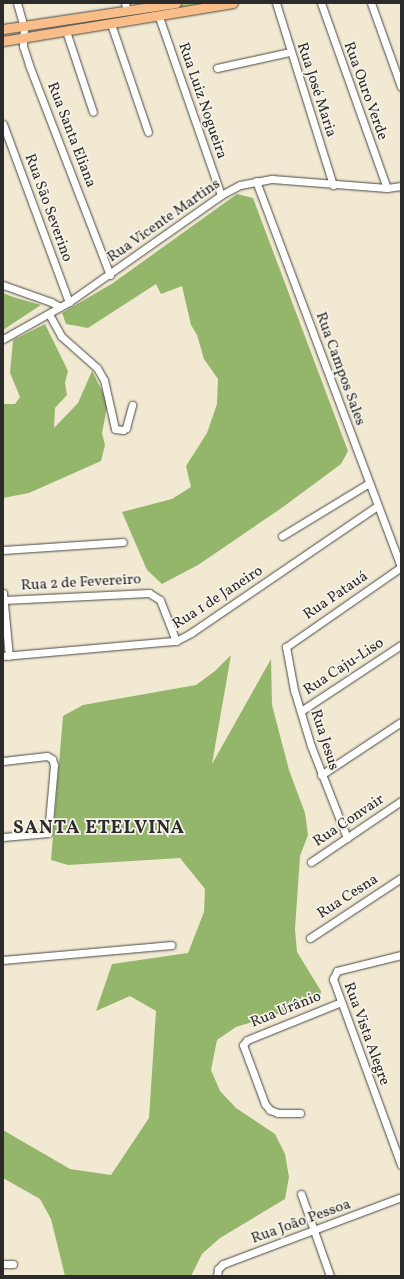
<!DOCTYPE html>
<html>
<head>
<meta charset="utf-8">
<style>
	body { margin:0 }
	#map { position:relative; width:404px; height:1279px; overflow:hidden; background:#f2e9d2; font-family:Vollkorn,serif }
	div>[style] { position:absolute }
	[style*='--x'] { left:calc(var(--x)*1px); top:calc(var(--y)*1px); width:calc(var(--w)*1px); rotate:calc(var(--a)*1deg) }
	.green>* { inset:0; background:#bad57b }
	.forest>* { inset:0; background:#93b66b }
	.roads { filter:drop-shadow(0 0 1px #494844) drop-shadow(0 0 1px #494844) }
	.minor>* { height:7px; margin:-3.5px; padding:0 3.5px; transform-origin:3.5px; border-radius:3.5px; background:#fff }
	.major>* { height:9px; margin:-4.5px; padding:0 4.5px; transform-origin:4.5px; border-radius:4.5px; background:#f8bd89 }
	span { translate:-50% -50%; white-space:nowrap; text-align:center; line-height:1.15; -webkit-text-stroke:3.5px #f7f3e8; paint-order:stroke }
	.street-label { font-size:15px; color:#2b2b2b }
	.district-label { font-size:19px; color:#2b2b2b; font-weight:700; letter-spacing:1px }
	.frame { position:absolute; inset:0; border:4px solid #2b2b2b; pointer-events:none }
</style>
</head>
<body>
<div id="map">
	<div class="green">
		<div style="clip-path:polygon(188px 3px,208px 3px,33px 28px,107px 16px)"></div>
	</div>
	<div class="forest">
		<div style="clip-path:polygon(237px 194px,253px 198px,348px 451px,341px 464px,283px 507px,198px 565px,162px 584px,147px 570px,122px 512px,172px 499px,191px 487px,186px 466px,207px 433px,217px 404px,218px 379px,204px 359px,197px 335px,191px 325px,182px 286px,161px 294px,156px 284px,88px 328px,66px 324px,62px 313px,113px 283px)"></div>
		<div style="clip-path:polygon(3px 293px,13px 297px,41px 305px,3px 330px)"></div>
		<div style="clip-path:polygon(45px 324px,68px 371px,65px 383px,67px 395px,55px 408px,54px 428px,78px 403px,92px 371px,108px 402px,102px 433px,105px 445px,101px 461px,29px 493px,3px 498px,3px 404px,15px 404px,20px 397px,10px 373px,13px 340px)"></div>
		<div style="clip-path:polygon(231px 655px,212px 764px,271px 659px,272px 705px,289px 770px,305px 813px,308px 835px,300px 856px,295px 929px,297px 952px,321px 991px,320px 1001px,236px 1027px,217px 1040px,211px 1070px,220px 1091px,236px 1108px,275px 1134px,285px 1154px,289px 1177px,285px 1199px,220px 1238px,202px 1254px,191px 1276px,65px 1276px,51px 1219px,40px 1199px,3px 1178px,3px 1130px,70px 1169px,111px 1175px,149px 1118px,156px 1011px,130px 996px,96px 1011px,112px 964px,188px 953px,204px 912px,205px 889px,180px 858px,68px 865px,51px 860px,63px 716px,83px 705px,196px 685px,215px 671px)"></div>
	</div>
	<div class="roads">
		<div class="minor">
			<div style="--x:17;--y:3;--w:25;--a:74"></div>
			<div style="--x:24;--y:27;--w:19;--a:93"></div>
			<div style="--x:23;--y:46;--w:20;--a:72"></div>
			<div style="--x:29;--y:65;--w:225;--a:68.9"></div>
			<div style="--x:125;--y:3;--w:8;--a:76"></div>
			<div style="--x:276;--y:3;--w:191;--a:72.6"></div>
			<div style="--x:321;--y:3;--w:196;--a:70.4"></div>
			<div style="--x:371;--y:3;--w:89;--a:70.3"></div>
			<div style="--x:159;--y:17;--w:188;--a:70.8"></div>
			<div style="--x:111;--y:24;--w:114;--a:71.1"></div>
			<div style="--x:66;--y:31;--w:85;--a:71.6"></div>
			<div style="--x:217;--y:68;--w:75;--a:-12.4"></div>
			<div style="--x:3;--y:124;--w:190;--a:69.7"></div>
			<div style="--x:256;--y:181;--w:412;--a:69.4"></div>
			<div style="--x:3;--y:285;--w:51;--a:19.5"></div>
			<div style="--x:51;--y:302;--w:10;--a:29"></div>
			<div style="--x:49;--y:314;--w:25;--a:61"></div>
			<div style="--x:61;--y:336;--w:48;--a:41.6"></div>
			<div style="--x:97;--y:368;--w:14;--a:60"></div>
			<div style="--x:104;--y:380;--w:50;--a:77.3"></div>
			<div style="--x:115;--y:429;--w:8;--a:7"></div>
			<div style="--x:123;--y:430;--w:4;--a:-34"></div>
			<div style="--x:126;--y:428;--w:24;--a:-75"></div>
			<div style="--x:3;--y:339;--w:76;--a:-29.3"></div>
			<div style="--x:69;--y:302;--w:186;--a:-35.1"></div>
			<div style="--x:221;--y:195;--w:21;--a:-28"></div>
			<div style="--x:240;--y:185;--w:33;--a:-11"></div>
			<div style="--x:272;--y:179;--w:115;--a:4.5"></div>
			<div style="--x:387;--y:188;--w:14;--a:-8"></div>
			<div style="--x:282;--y:536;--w:102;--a:-31.3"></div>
			<div style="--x:3;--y:550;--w:120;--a:-3.8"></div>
			<div style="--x:3;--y:593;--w:63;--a:84.6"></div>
			<div style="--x:4;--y:600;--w:145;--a:-2.8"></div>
			<div style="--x:149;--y:593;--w:13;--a:32"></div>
			<div style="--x:160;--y:600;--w:44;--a:68.7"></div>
			<div style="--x:3;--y:656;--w:174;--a:-5"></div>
			<div style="--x:176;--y:641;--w:17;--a:-28"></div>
			<div style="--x:191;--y:633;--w:225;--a:-34.3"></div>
			<div style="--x:301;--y:711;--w:120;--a:-33.4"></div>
			<div style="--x:3;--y:761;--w:44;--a:-6.5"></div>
			<div style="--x:47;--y:756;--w:6;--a:31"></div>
			<div style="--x:52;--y:759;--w:6;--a:72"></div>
			<div style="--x:54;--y:765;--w:68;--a:95"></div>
			<div style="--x:48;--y:833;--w:45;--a:174.9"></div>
			<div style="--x:321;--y:775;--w:96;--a:-33.5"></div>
			<div style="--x:347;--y:838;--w:99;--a:-111.4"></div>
			<div style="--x:311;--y:746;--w:59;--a:-106.9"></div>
			<div style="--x:294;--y:690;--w:44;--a:-100.5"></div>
			<div style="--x:286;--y:647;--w:140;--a:-34.8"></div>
			<div style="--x:311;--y:862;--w:109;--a:-34.1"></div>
			<div style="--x:310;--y:938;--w:109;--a:-33.4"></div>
			<div style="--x:401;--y:955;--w:66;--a:166"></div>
			<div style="--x:337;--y:971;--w:9;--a:117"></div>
			<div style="--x:333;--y:979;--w:198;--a:69.9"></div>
			<div style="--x:3;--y:960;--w:169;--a:-5.1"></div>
			<div style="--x:300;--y:1113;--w:22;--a:180"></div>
			<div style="--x:278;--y:1113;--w:9;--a:-159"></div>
			<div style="--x:270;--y:1110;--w:8;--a:-130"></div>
			<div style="--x:265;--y:1104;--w:63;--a:-110.4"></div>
			<div style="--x:243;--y:1045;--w:6;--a:-51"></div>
			<div style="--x:247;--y:1040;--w:101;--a:-22"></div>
			<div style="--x:301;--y:1194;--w:87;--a:70.5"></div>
			<div style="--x:3;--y:1264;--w:10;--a:0"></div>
			<div style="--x:217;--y:1276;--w:7;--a:-82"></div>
			<div style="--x:218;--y:1269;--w:7;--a:-45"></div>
			<div style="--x:223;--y:1264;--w:190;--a:-20.6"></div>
		</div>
		<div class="major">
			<div style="--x:3;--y:29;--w:175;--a:-8.5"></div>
			<div style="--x:3;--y:41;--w:233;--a:-9.4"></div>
		</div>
	</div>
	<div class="street-label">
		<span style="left:316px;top:90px;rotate:72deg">Rua José Maria</span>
		<span style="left:365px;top:91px;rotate:70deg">Rua Ouro Verde</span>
		<span style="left:202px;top:101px;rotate:71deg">Rua Luiz Nogueira</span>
		<span style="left:71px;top:135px;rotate:69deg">Rua Santa Eliana</span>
		<span style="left:48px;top:208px;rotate:70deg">Rua São Severino</span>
		<span style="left:164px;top:221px;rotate:-35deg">Rua Vicente Martins</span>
		<span style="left:340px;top:369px;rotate:70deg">Rua Campos Sales</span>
		<span style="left:81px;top:583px;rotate:-3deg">Rua 2 de Fevereiro</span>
		<span style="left:336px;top:596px;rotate:-34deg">Rua Patauá</span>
		<span style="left:218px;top:598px;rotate:-33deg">Rua 1 de Janeiro</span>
		<span style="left:344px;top:667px;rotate:-33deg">Rua Caju-Liso</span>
		<span style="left:324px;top:740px;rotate:72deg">Rua Jesus</span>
		<span style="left:349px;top:821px;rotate:-34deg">Rua Convair</span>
		<span style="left:348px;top:897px;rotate:-33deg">Rua Cesna</span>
		<span style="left:286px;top:1010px;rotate:-22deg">Rua Urânio</span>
		<span style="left:366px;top:1034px;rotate:70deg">Rua Vista Alegre</span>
		<span style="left:301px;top:1222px;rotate:-20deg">Rua João Pessoa</span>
	</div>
	<div class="district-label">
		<span style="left:99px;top:829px">SANTA ETELVINA</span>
	</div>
	<div class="frame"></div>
</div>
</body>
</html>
